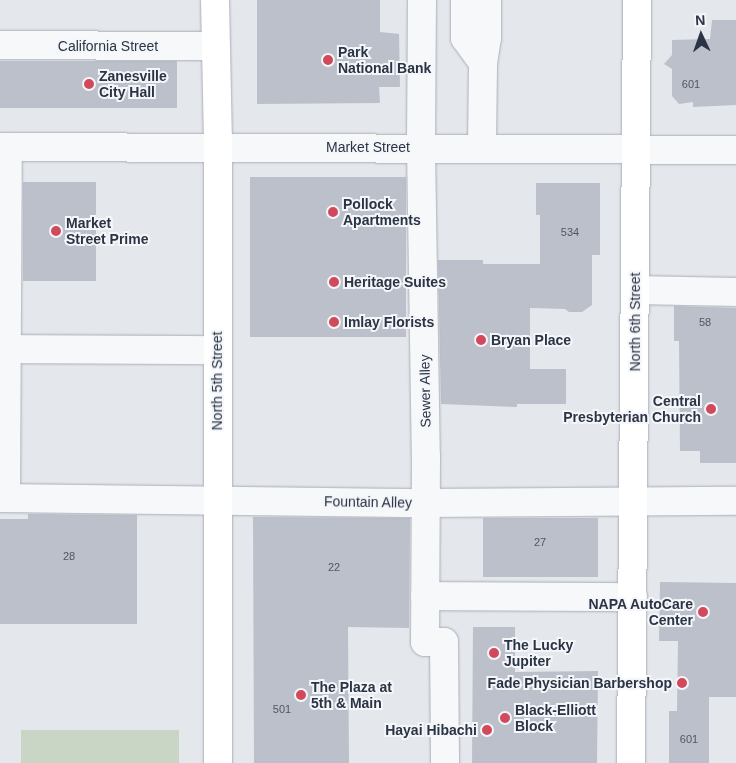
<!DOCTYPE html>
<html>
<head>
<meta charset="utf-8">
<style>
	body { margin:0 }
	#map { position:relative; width:736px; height:763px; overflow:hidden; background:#e4e7ec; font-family:Arial,sans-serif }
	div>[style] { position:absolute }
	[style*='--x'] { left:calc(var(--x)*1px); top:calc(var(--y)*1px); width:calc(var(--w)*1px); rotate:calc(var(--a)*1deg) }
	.green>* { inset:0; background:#c9d6c5; transform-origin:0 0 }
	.building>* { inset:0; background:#bbc0ca; transform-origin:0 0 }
	.roads { filter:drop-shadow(0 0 1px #a9aeb7) drop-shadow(0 0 1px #a9aeb7) }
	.minor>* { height:28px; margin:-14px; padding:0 14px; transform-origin:14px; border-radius:14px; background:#f7f8fa }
	.major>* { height:28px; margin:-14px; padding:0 14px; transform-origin:14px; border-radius:14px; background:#fff }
	.dots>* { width:14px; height:14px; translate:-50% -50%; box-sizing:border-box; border:2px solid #f4f6f9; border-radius:50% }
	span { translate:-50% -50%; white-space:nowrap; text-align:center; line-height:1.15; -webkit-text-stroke:4px #f4f6f9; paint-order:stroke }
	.number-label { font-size:11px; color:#4f5766 }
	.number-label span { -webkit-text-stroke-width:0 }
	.street-label { font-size:14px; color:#2b3445 }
	.poi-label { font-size:14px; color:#2b3445; font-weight:700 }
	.left { translate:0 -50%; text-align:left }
	.right { translate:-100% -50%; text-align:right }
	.north { position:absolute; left:676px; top:10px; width:50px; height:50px; -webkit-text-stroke:4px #f4f6f9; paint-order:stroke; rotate:357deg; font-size:14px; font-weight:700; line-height:20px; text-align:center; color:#2b3445 }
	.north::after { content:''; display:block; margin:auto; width:18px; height:22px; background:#2b3445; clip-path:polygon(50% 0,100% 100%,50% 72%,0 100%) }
</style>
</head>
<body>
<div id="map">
	<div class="green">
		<div style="left:21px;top:730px;width:158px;height:33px"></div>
	</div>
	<div class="building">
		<div style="clip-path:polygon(257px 0,380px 0,380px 32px,399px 34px,400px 87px,379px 87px,380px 103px,257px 104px)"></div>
		<div style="clip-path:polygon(712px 20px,736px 20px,736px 105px,693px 107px,693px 102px,679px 104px,672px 96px,672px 69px,664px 64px,672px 55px,672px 40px,710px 39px)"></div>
		<div style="left:0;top:61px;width:177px;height:47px"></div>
		<div style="left:250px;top:177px;width:156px;height:160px"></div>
		<div style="left:23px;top:182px;width:73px;height:99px"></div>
		<div style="clip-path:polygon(536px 183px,600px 183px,600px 255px,592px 255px,592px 305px,582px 312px,569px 312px,565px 309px,530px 308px,530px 369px,566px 369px,566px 404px,517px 404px,517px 407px,441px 404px,438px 260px,483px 260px,483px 264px,540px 264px,540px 215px,536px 215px)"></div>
		<div style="clip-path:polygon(674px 306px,736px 308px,736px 463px,700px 463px,700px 451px,680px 451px,679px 341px,674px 341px)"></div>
		<div style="clip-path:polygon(28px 514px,137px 515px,137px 624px,0 624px,0 519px,28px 519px)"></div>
		<div style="clip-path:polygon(253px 517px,410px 518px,409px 628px,348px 627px,349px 763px,254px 763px)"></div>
		<div style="left:483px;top:518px;width:115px;height:59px"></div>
		<div style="clip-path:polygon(660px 582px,736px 583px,736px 697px,709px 697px,709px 763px,669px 763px,669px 711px,677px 711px,678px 641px,659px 641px)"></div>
		<div style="clip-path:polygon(473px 627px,515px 627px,515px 672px,598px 671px,597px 763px,472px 763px)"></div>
	</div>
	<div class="roads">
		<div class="minor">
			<div style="--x:422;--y:0;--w:148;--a:90.4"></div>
			<div style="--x:421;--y:148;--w:308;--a:89.1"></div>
			<div style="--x:426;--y:456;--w:186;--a:90.3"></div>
			<div style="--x:425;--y:642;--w:19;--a:0"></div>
			<div style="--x:444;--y:642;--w:121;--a:89.5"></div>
			<div style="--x:465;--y:0;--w:38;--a:90"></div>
			<div style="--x:465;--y:38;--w:31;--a:54"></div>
			<div style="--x:0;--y:45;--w:215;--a:0.3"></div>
			<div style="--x:0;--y:147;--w:736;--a:0.23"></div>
			<div style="--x:482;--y:148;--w:85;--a:-89.3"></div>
			<div style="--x:483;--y:63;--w:25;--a:-81"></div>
			<div style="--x:487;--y:38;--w:38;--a:-90"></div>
			<div style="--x:635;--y:290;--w:101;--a:1.1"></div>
			<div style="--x:7;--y:349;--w:210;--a:0.3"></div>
			<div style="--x:0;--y:498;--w:426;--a:0.7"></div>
			<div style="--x:426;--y:503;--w:310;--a:-0.4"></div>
			<div style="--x:6;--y:498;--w:351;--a:-89.7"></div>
			<div style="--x:425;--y:596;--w:208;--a:0.3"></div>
		</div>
		<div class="major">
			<div style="--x:215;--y:0;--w:147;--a:88.8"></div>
			<div style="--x:218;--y:147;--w:616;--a:90"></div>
			<div style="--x:631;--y:763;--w:763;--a:-89.55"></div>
		</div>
	</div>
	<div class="dots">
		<div style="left:328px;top:60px;background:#d1495b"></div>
		<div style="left:89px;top:84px;background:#d1495b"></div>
		<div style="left:333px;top:212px;background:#d1495b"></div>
		<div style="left:56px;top:231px;background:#d1495b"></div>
		<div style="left:334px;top:282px;background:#d1495b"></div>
		<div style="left:334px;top:322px;background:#d1495b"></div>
		<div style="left:481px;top:340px;background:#d1495b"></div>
		<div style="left:711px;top:409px;background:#d1495b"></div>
		<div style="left:703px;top:612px;background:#d1495b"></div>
		<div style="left:494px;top:653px;background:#d1495b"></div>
		<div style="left:682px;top:683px;background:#d1495b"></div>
		<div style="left:301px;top:695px;background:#d1495b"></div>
		<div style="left:505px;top:718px;background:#d1495b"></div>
		<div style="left:487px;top:730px;background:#d1495b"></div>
	</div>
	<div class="number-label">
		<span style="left:691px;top:84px">601</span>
		<span style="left:570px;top:232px">534</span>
		<span style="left:705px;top:322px">58</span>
		<span style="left:540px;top:542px">27</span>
		<span style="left:69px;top:556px">28</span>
		<span style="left:334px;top:567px">22</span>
		<span style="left:282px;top:709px">501</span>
		<span style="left:689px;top:739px">601</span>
	</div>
	<div class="street-label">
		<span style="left:108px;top:46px">California Street</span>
		<span style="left:368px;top:147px">Market Street</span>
		<span style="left:635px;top:322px;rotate:-90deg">North 6th Street</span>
		<span style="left:217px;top:381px;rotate:-90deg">North 5th Street</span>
		<span style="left:425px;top:391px;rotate:-91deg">Sewer Alley</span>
		<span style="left:368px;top:502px;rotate:1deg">Fountain Alley</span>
	</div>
	<div class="poi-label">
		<span class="left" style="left:338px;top:60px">Park<br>National Bank</span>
		<span class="left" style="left:99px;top:84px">Zanesville<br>City Hall</span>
		<span class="left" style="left:343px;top:212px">Pollock<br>Apartments</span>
		<span class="left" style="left:66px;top:231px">Market<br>Street Prime</span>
		<span class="left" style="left:344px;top:282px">Heritage Suites</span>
		<span class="left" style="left:344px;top:322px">Imlay Florists</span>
		<span class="left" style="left:491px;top:340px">Bryan Place</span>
		<span class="right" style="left:701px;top:409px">Central<br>Presbyterian Church</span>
		<span class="right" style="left:693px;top:612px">NAPA AutoCare<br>Center</span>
		<span class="left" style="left:504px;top:653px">The Lucky<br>Jupiter</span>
		<span class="right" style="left:672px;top:683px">Fade Physician Barbershop</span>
		<span class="left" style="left:311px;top:695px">The Plaza at<br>5th &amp; Main</span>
		<span class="left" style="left:515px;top:718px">Black-Elliott<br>Block</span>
		<span class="right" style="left:477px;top:730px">Hayai Hibachi</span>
	</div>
	<div class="north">N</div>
</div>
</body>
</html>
